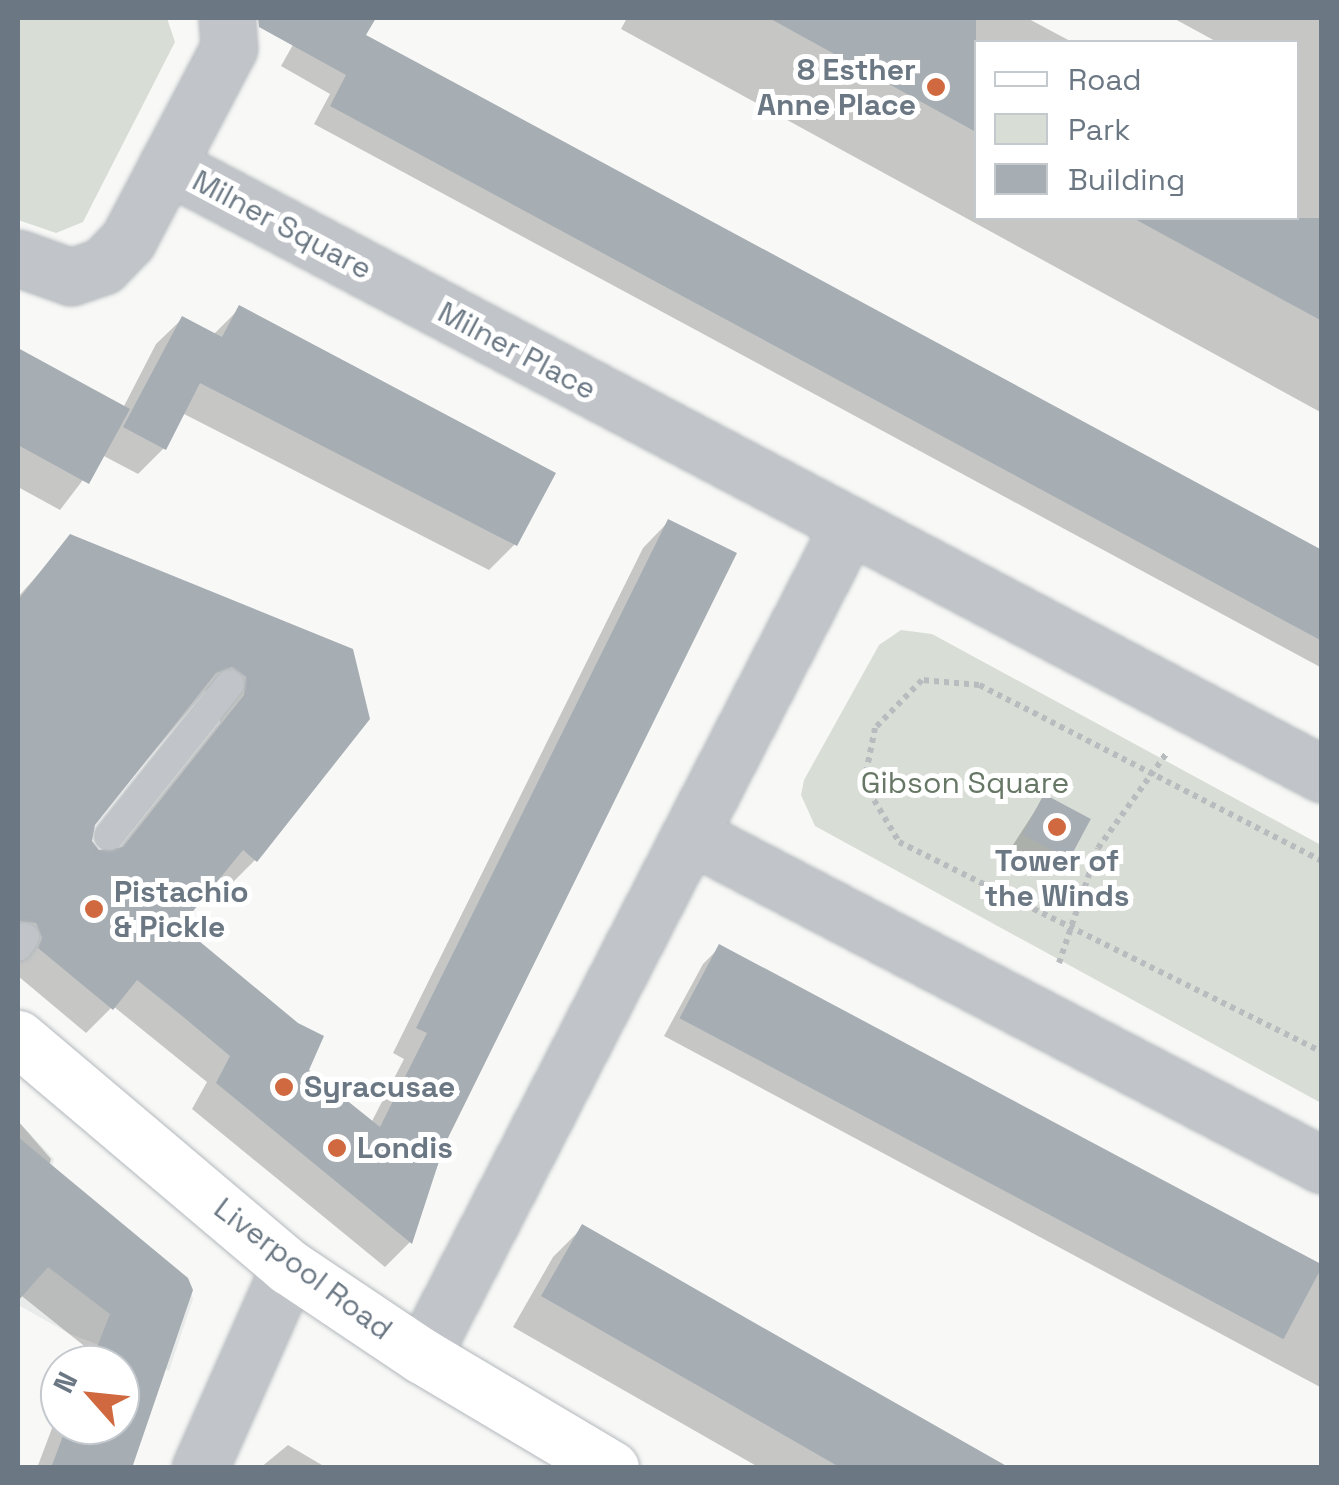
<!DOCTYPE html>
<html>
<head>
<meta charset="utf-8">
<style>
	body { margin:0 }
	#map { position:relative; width:1339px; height:1485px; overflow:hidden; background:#f8f9f7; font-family:"Space Grotesk",sans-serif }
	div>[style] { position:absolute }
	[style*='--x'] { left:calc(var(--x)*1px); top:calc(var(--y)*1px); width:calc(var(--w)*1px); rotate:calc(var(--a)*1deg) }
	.built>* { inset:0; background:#e9eaea }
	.green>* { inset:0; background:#d8ddd6 }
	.shadow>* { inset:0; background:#0003 }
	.building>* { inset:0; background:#a6adb3; transform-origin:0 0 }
	.path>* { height:6px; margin-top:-3px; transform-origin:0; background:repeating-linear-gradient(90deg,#b9bcbe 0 5px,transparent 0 10px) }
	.roads { filter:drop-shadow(0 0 2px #b3b8bc) drop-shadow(0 0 2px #b3b8bc) }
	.service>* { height:28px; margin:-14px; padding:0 14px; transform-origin:14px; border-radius:14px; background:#c1c4c8 }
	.minor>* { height:55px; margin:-27.5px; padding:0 27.5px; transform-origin:27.5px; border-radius:27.5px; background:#c1c4c8 }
	.secondary>* { height:55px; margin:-27.5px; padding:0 27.5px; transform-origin:27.5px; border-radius:27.5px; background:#fff }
	.dots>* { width:28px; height:28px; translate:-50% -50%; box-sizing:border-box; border:5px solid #fff; border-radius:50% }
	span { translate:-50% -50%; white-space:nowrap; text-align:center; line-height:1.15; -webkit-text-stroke:10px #fff; paint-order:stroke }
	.poi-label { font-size:30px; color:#6b7884; font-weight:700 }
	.right { translate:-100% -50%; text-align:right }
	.left { translate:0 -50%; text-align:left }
	.street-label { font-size:30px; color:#6b7884 }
	.park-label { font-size:30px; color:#677765 }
	.frame { position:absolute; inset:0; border:20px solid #6b7884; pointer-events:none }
	.legend { position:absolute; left:974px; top:40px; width:325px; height:180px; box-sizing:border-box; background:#fff; border:2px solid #c4c9ce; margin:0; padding:12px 18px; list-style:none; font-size:30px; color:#6b7884 }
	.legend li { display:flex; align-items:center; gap:20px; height:50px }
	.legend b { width:50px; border:2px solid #c4c9ce }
	.north { position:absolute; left:40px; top:1345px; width:100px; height:100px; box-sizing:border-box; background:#fff; border:2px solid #c4c9ce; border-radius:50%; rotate:297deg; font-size:28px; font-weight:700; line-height:40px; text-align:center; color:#6b7884 }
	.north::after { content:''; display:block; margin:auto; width:35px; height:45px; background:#d0693f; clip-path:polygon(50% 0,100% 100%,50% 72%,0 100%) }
</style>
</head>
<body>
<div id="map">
	<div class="built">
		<div style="clip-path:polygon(18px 1121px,54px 1159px,52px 1170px,188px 1278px,193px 1299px,169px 1371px,70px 1334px,18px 1305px)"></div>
	</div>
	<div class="green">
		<div style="clip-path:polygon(18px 18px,167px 18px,175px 42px,83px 222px,56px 233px,18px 220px)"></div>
		<div style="clip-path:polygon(901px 630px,932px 634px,1321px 845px,1321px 1103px,815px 826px,801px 795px,804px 780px,879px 645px)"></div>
	</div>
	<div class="shadow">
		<div style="clip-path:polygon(308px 18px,373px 18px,363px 36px,1322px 553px,1322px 668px,314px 124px,330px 94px,281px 66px)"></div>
		<div style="clip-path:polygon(627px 18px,1027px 18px,1072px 42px,976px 42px,976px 218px,1296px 218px,1296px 42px,1217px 42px,1173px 18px,1322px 18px,1322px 413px,621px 29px)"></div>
		<div style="clip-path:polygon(240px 308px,515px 544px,489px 570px,182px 413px,164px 448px,138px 474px,102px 455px,60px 510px,18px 487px,18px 351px,123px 408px,156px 344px,182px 319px,213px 335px)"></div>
		<div style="clip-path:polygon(evenodd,668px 522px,410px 1242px,385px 1267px,192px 1109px,207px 1082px,113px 1006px,86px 1033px,18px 976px,18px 597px,71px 537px,351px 651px,255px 860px,230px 885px,219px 876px,177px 927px,306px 1070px,371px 1123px,404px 1059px,393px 1053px,643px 548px,668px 522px,205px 691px,217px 696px,220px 722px,118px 850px,98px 853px,90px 842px,93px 824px,205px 691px)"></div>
		<div style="clip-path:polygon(1044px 797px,1067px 858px,1054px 872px,1011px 848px)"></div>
		<div style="clip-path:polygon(720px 947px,1322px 1270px,1322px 1388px,664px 1036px,703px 964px)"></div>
		<div style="clip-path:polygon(18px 1121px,51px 1159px,49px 1167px,190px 1290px,130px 1468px,37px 1468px,60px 1407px,60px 1425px,120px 1425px,120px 1365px,76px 1365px,88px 1349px,18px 1293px)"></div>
		<div style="clip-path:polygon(583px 1227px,1005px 1468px,760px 1468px,513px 1327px,553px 1257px)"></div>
		<div style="clip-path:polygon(288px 1445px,327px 1468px,260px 1468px)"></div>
	</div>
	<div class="building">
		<div style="clip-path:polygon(258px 18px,376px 18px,366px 35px,1322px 550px,1322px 641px,330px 106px,346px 75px,259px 27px)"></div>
		<div style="clip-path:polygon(769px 18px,976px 18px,976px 132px)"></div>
		<div style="clip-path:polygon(1133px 218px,1322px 218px,1322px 321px)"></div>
		<div style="clip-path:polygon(239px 305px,556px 473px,517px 546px,200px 383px,166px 450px,123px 427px,182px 316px,222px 337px)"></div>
		<div style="clip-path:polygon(18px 348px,130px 409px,89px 484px,18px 445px)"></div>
		<div style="clip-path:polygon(evenodd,668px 519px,737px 553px,444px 1146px,412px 1244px,216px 1083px,230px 1056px,181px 1015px,137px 980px,113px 1010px,38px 948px,42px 938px,36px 923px,18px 921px,18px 600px,70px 534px,353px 649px,370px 719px,257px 862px,243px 850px,181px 926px,298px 1023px,324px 1036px,309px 1070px,380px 1127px,427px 1033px,416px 1028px,668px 519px,232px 667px,246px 677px,244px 695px,123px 847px,99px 850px,92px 841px,95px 825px,216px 673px,232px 667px)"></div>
		<div style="left:1044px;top:794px;width:53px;height:46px;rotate:28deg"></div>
		<div style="left:719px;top:944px;width:684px;height:84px;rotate:28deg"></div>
		<div style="clip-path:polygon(18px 1137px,188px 1278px,193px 1290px,132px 1468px,51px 1468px,67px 1425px,120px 1425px,120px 1365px,90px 1365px,110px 1314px,48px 1267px,18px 1301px)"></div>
		<div style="clip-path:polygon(582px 1224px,783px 1339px,1010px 1468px,841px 1468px,702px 1388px,541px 1296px)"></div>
	</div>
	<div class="path">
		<div style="--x:1322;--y:861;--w:386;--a:-152.8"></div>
		<div style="--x:979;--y:685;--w:57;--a:-175"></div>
		<div style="--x:922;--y:680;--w:67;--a:134.4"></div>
		<div style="--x:875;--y:728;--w:56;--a:101.3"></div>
		<div style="--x:864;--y:783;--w:69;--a:59.3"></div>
		<div style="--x:899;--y:842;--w:472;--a:26.4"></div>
		<div style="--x:1059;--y:963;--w:121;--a:-71.3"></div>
		<div style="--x:1098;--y:848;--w:116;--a:-54.1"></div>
	</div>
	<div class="roads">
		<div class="service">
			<div style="--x:109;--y:836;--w:194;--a:-51.5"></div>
			<div style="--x:18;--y:947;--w:12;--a:-55"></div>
		</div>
		<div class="minor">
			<div style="--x:167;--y:165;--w:1306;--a:27.8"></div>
			<div style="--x:18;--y:258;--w:56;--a:19.7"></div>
			<div style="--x:71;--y:277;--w:34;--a:-19"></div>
			<div style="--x:103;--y:266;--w:36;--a:-46"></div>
			<div style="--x:128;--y:240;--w:217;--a:-62.3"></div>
			<div style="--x:229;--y:48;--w:30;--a:-94"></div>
			<div style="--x:690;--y:835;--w:713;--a:27.57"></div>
			<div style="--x:422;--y:1356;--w:932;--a:-62.8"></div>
			<div style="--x:200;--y:1468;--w:220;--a:-66.1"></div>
		</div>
		<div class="secondary">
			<div style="--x:18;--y:1038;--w:355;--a:40.2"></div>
			<div style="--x:289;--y:1267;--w:160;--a:33.8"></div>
			<div style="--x:422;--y:1356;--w:220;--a:30.7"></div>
		</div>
	</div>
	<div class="dots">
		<div style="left:936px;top:87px;background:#d0693f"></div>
		<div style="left:1057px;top:827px;background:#d0693f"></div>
		<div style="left:94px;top:909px;background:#d0693f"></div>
		<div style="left:284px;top:1087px;background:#d0693f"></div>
		<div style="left:337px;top:1148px;background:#d0693f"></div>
	</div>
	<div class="poi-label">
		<span class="right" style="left:916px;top:87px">8 Esther<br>Anne Place</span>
		<span style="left:1057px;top:878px">Tower of<br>the Winds</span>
		<span class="left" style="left:114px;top:909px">Pistachio<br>&amp; Pickle</span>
		<span class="left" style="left:304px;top:1087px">Syracusae</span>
		<span class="left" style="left:357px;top:1148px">Londis</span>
	</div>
	<div class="street-label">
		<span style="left:282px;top:225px;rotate:28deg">Milner Square</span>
		<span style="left:517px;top:351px;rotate:28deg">Milner Place</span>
		<span style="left:303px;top:1269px;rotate:37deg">Liverpool Road</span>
	</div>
	<div class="park-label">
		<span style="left:965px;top:783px">Gibson Square</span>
	</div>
	<div class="frame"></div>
	<ul class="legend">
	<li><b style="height:12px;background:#fff"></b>Road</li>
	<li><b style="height:28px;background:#d8ddd6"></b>Park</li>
	<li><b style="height:28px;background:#a6adb3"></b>Building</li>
	</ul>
	<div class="north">N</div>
</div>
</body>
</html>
